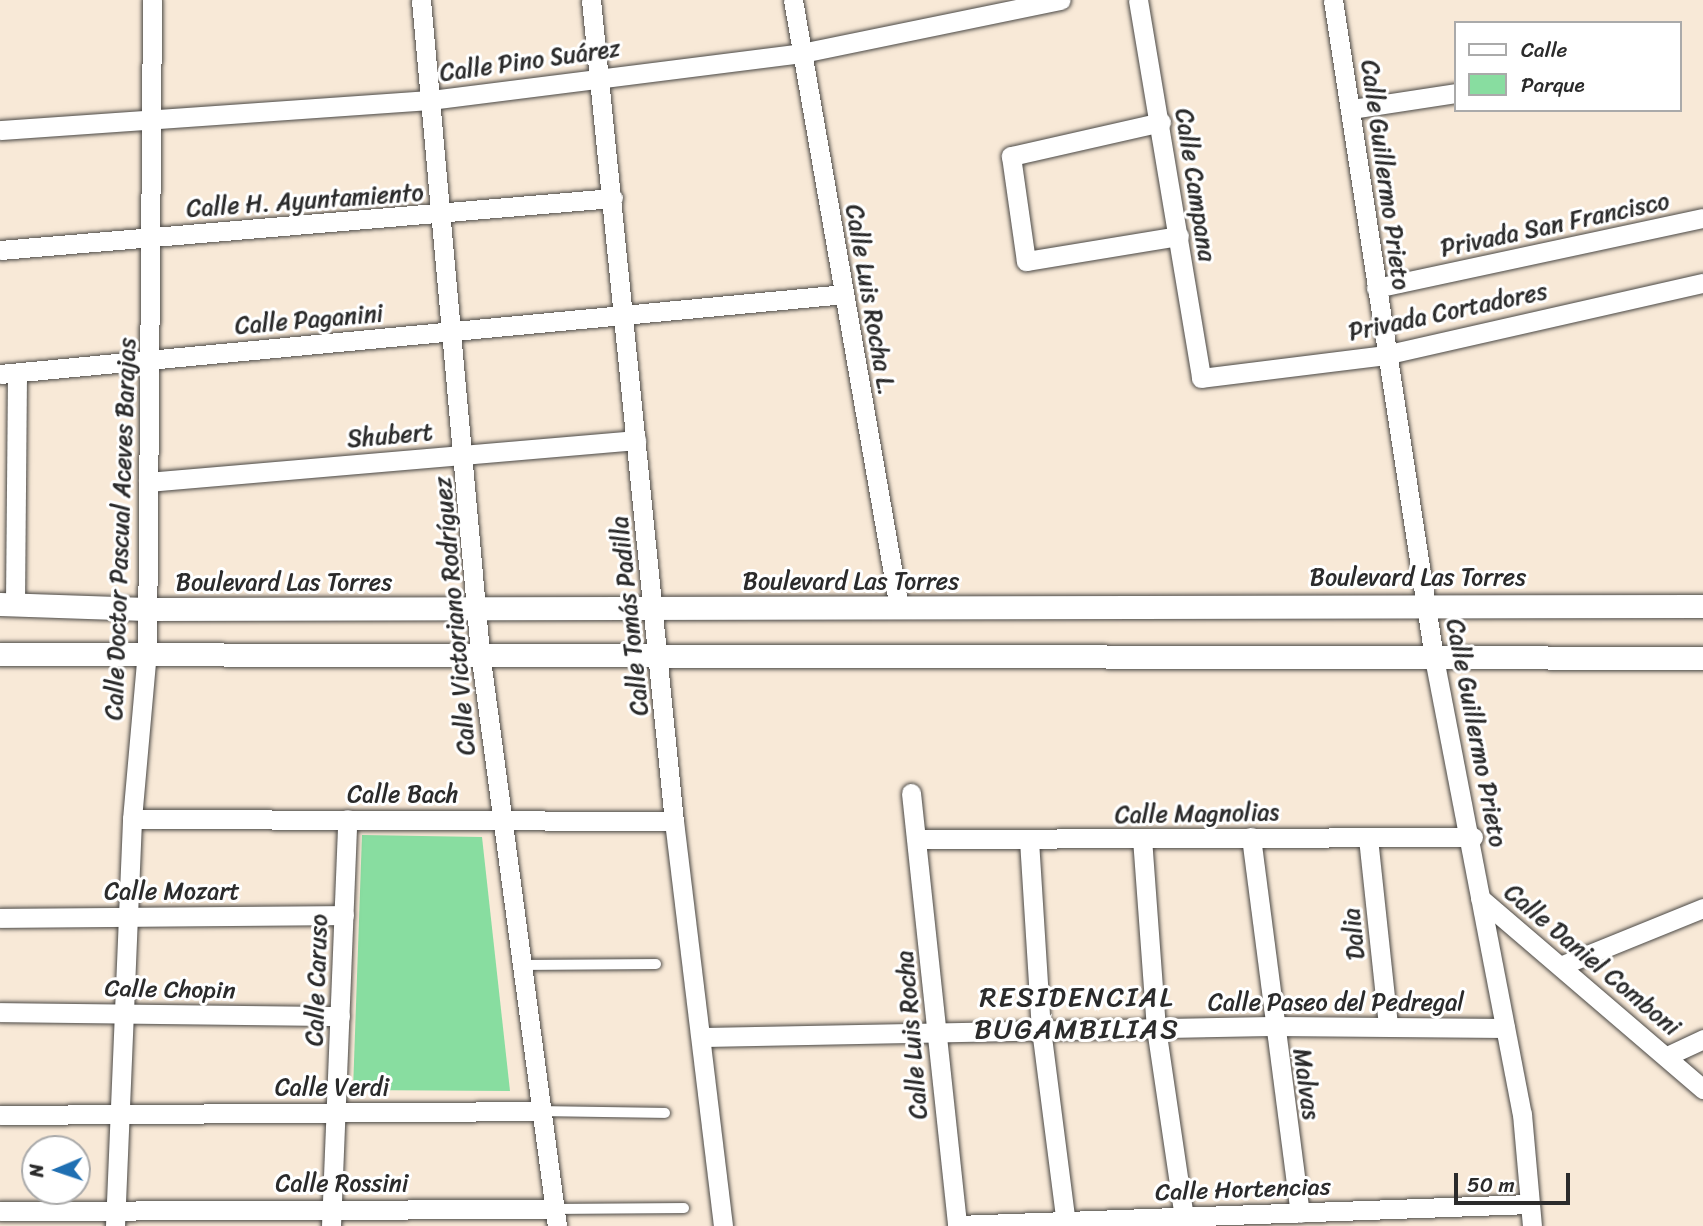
<!DOCTYPE html>
<html>
<head>
<meta charset="utf-8">
<style>
	body { margin:0 }
	#map { position:relative; width:1703px; height:1226px; overflow:hidden; background:#f8e9d7; font-family:Sriracha,sans-serif }
	div>[style] { position:absolute }
	[style*='--x'] { left:calc(var(--x)*1px); top:calc(var(--y)*1px); width:calc(var(--w)*1px); rotate:calc(var(--a)*1deg) }
	.green>* { inset:0; background:#88dda0 }
	.roads { filter:drop-shadow(0 0 2px #4a4845) drop-shadow(0 0 2px #4a4845) }
	.service>* { height:10px; margin:-5px; padding:0 5px; transform-origin:5px; border-radius:5px; background:#fff }
	.minor>* { height:19px; margin:-9.5px; padding:0 9.5px; transform-origin:9.5px; border-radius:9.5px; background:#fff }
	.tertiary>* { height:23px; margin:-11.5px; padding:0 11.5px; transform-origin:11.5px; border-radius:11.5px; background:#fff }
	span { translate:-50% -50%; white-space:nowrap; text-align:center; line-height:1.15; -webkit-text-stroke:6px #fff; paint-order:stroke }
	.street-label { font-size:24px; color:#2b2b2b }
	.quarter-label { font-size:28px; color:#2b2b2b; letter-spacing:2px }
	.legend { position:absolute; left:1454px; top:21px; width:228px; height:91px; box-sizing:border-box; background:#fff; border:2px solid #aaa; margin:0; padding:9px 12px; list-style:none; font-size:21px; color:#2b2b2b }
	.legend li { display:flex; align-items:center; gap:14px; height:35px }
	.legend b { width:35px; border:2px solid #aaa }
	.north { position:absolute; left:21px; top:1135px; width:70px; height:70px; box-sizing:border-box; background:#fff; border:2px solid #aaa; border-radius:50%; rotate:268deg; font-size:19px; font-weight:700; line-height:28px; text-align:center; color:#2b2b2b }
	.north::after { content:''; display:block; margin:auto; width:24px; height:32px; background:#1f6fb2; clip-path:polygon(50% 0,100% 100%,50% 72%,0 100%) }
	.scale { position:absolute; left:1454px; top:1173px; width:116px; height:32px; box-sizing:border-box; border:4px solid #2b2b2b; border-top:0; padding-left:9px; font-size:21px; line-height:24px; white-space:nowrap; color:#2b2b2b; -webkit-text-stroke:5px #fff; paint-order:stroke }
</style>
</head>
<body>
<div id="map">
	<div class="green">
		<div style="clip-path:polygon(362px 835px,482px 837px,510px 1091px,353px 1090px)"></div>
	</div>
	<div class="roads">
		<div class="service">
			<div style="--x:524;--y:965;--w:132;--a:-0.4"></div>
			<div style="--x:541;--y:1111;--w:124;--a:0.9"></div>
			<div style="--x:555;--y:1209;--w:129;--a:-0.4"></div>
		</div>
		<div class="minor">
			<div style="--x:421;--y:0;--w:655;--a:84.83"></div>
			<div style="--x:480;--y:652;--w:579;--a:82.36"></div>
			<div style="--x:591;--y:0;--w:825;--a:84.23"></div>
			<div style="--x:674;--y:821;--w:408;--a:83.1"></div>
			<div style="--x:793;--y:0;--w:617;--a:80.11"></div>
			<div style="--x:1138;--y:0;--w:383;--a:80.5"></div>
			<div style="--x:1201;--y:378;--w:185;--a:-7.1"></div>
			<div style="--x:1385;--y:355;--w:326;--a:-12.8"></div>
			<div style="--x:1333;--y:0;--w:666;--a:81.27"></div>
			<div style="--x:1434;--y:658;--w:464;--a:79.1"></div>
			<div style="--x:1522;--y:1114;--w:112;--a:84.9"></div>
			<div style="--x:1352;--y:109;--w:105;--a:-8.7"></div>
			<div style="--x:1161;--y:122;--w:154;--a:167.2"></div>
			<div style="--x:1011;--y:156;--w:106;--a:81.9"></div>
			<div style="--x:1026;--y:261;--w:155;--a:-9.3"></div>
			<div style="--x:0;--y:130;--w:432;--a:-4"></div>
			<div style="--x:431;--y:100;--w:374;--a:-7.2"></div>
			<div style="--x:802;--y:53;--w:264;--a:-11.6"></div>
			<div style="--x:0;--y:250;--w:615;--a:-4.85"></div>
			<div style="--x:1376;--y:288;--w:334;--a:-12.1"></div>
			<div style="--x:0;--y:374;--w:848;--a:-5.41"></div>
			<div style="--x:148;--y:482;--w:490;--a:-4.9"></div>
			<div style="--x:15;--y:603;--w:230;--a:-89.5"></div>
			<div style="--x:911;--y:793;--w:435;--a:83.9"></div>
			<div style="--x:132;--y:819;--w:542;--a:0.21"></div>
			<div style="--x:1251;--y:837;--w:379;--a:82.6"></div>
			<div style="--x:1142;--y:838;--w:191;--a:85.8"></div>
			<div style="--x:1156;--y:1028;--w:191;--a:81.6"></div>
			<div style="--x:1368;--y:838;--w:189;--a:83.9"></div>
			<div style="--x:921;--y:839;--w:552;--a:-0.21"></div>
			<div style="--x:1029;--y:840;--w:189;--a:86.4"></div>
			<div style="--x:1041;--y:1029;--w:190;--a:82.7"></div>
			<div style="--x:1480;--y:898;--w:294;--a:40.6"></div>
			<div style="--x:0;--y:918;--w:344;--a:-0.5"></div>
			<div style="--x:1565;--y:964;--w:149;--a:-22.1"></div>
			<div style="--x:0;--y:1012;--w:340;--a:0.7"></div>
			<div style="--x:704;--y:1037;--w:568;--a:-1.11"></div>
			<div style="--x:1272;--y:1026;--w:233;--a:0.5"></div>
			<div style="--x:1667;--y:1056;--w:40;--a:-25"></div>
			<div style="--x:0;--y:1115;--w:541;--a:-0.42"></div>
			<div style="--x:0;--y:1211;--w:555;--a:-0.21"></div>
			<div style="--x:957;--y:1225;--w:573;--a:-2.1"></div>
			<div style="--x:115;--y:1226;--w:407;--a:-87.6"></div>
			<div style="--x:132;--y:819;--w:168;--a:-84.9"></div>
			<div style="--x:147;--y:652;--w:652;--a:-89.56"></div>
			<div style="--x:331;--y:1226;--w:407;--a:-87.7"></div>
		</div>
		<div class="tertiary">
			<div style="--x:0;--y:604;--w:146;--a:2"></div>
			<div style="--x:146;--y:609;--w:1557;--a:-0.11"></div>
			<div style="--x:0;--y:654;--w:1703;--a:0.13"></div>
		</div>
	</div>
	<div class="street-label">
		<span style="left:530px;top:61px;rotate:-8deg">Calle Pino Suárez</span>
		<span style="left:1385px;top:175px;rotate:82deg">Calle Guillermo Prieto</span>
		<span style="left:1195px;top:185px;rotate:81deg">Calle Campana</span>
		<span style="left:305px;top:201px;rotate:-4deg">Calle H. Ayuntamiento</span>
		<span style="left:1555px;top:225px;rotate:-12deg">Privada San Francisco</span>
		<span style="left:870px;top:300px;rotate:80deg">Calle Luis Rocha L.</span>
		<span style="left:1448px;top:312px;rotate:-12deg">Privada Cortadores</span>
		<span style="left:309px;top:320px;rotate:-5deg">Calle Paganini</span>
		<span style="left:390px;top:436px;rotate:-5deg">Shubert</span>
		<span style="left:121px;top:529px;rotate:-88deg">Calle Doctor Pascual Aceves Barajas</span>
		<span style="left:1418px;top:578px">Boulevard Las Torres</span>
		<span style="left:851px;top:582px">Boulevard Las Torres</span>
		<span style="left:284px;top:583px">Boulevard Las Torres</span>
		<span style="left:455px;top:616px;rotate:-95deg">Calle Victoriano Rodríguez</span>
		<span style="left:630px;top:616px;rotate:-96deg">Calle Tomás Padilla</span>
		<span style="left:1476px;top:733px;rotate:79deg">Calle Guillermo Prieto</span>
		<span style="left:403px;top:795px">Calle Bach</span>
		<span style="left:1197px;top:814px;rotate:-1deg">Calle Magnolias</span>
		<span style="left:172px;top:892px">Calle Mozart</span>
		<span style="left:1354px;top:934px;rotate:-96deg">Dalia</span>
		<span style="left:1592px;top:960px;rotate:40deg">Calle Daniel Comboni</span>
		<span style="left:317px;top:980px;rotate:-88deg">Calle Caruso</span>
		<span style="left:170px;top:990px;rotate:1deg">Calle Chopin</span>
		<span style="left:1336px;top:1003px">Calle Paseo del Pedregal</span>
		<span style="left:912px;top:1035px;rotate:-95deg">Calle Luis Rocha</span>
		<span style="left:1306px;top:1084px;rotate:82deg">Malvas</span>
		<span style="left:332px;top:1088px">Calle Verdi</span>
		<span style="left:342px;top:1184px">Calle Rossini</span>
		<span style="left:1243px;top:1190px;rotate:-2deg">Calle Hortencias</span>
	</div>
	<div class="quarter-label">
		<span style="left:1077px;top:1013px">RESIDENCIAL<br>BUGAMBILIAS</span>
	</div>
	<ul class="legend">
	<li><b style="height:9px;background:#fff"></b>Calle</li>
	<li><b style="height:19px;background:#88dda0"></b>Parque</li>
	</ul>
	<div class="north">N</div>
	<div class="scale">50 m</div>
</div>
</body>
</html>
